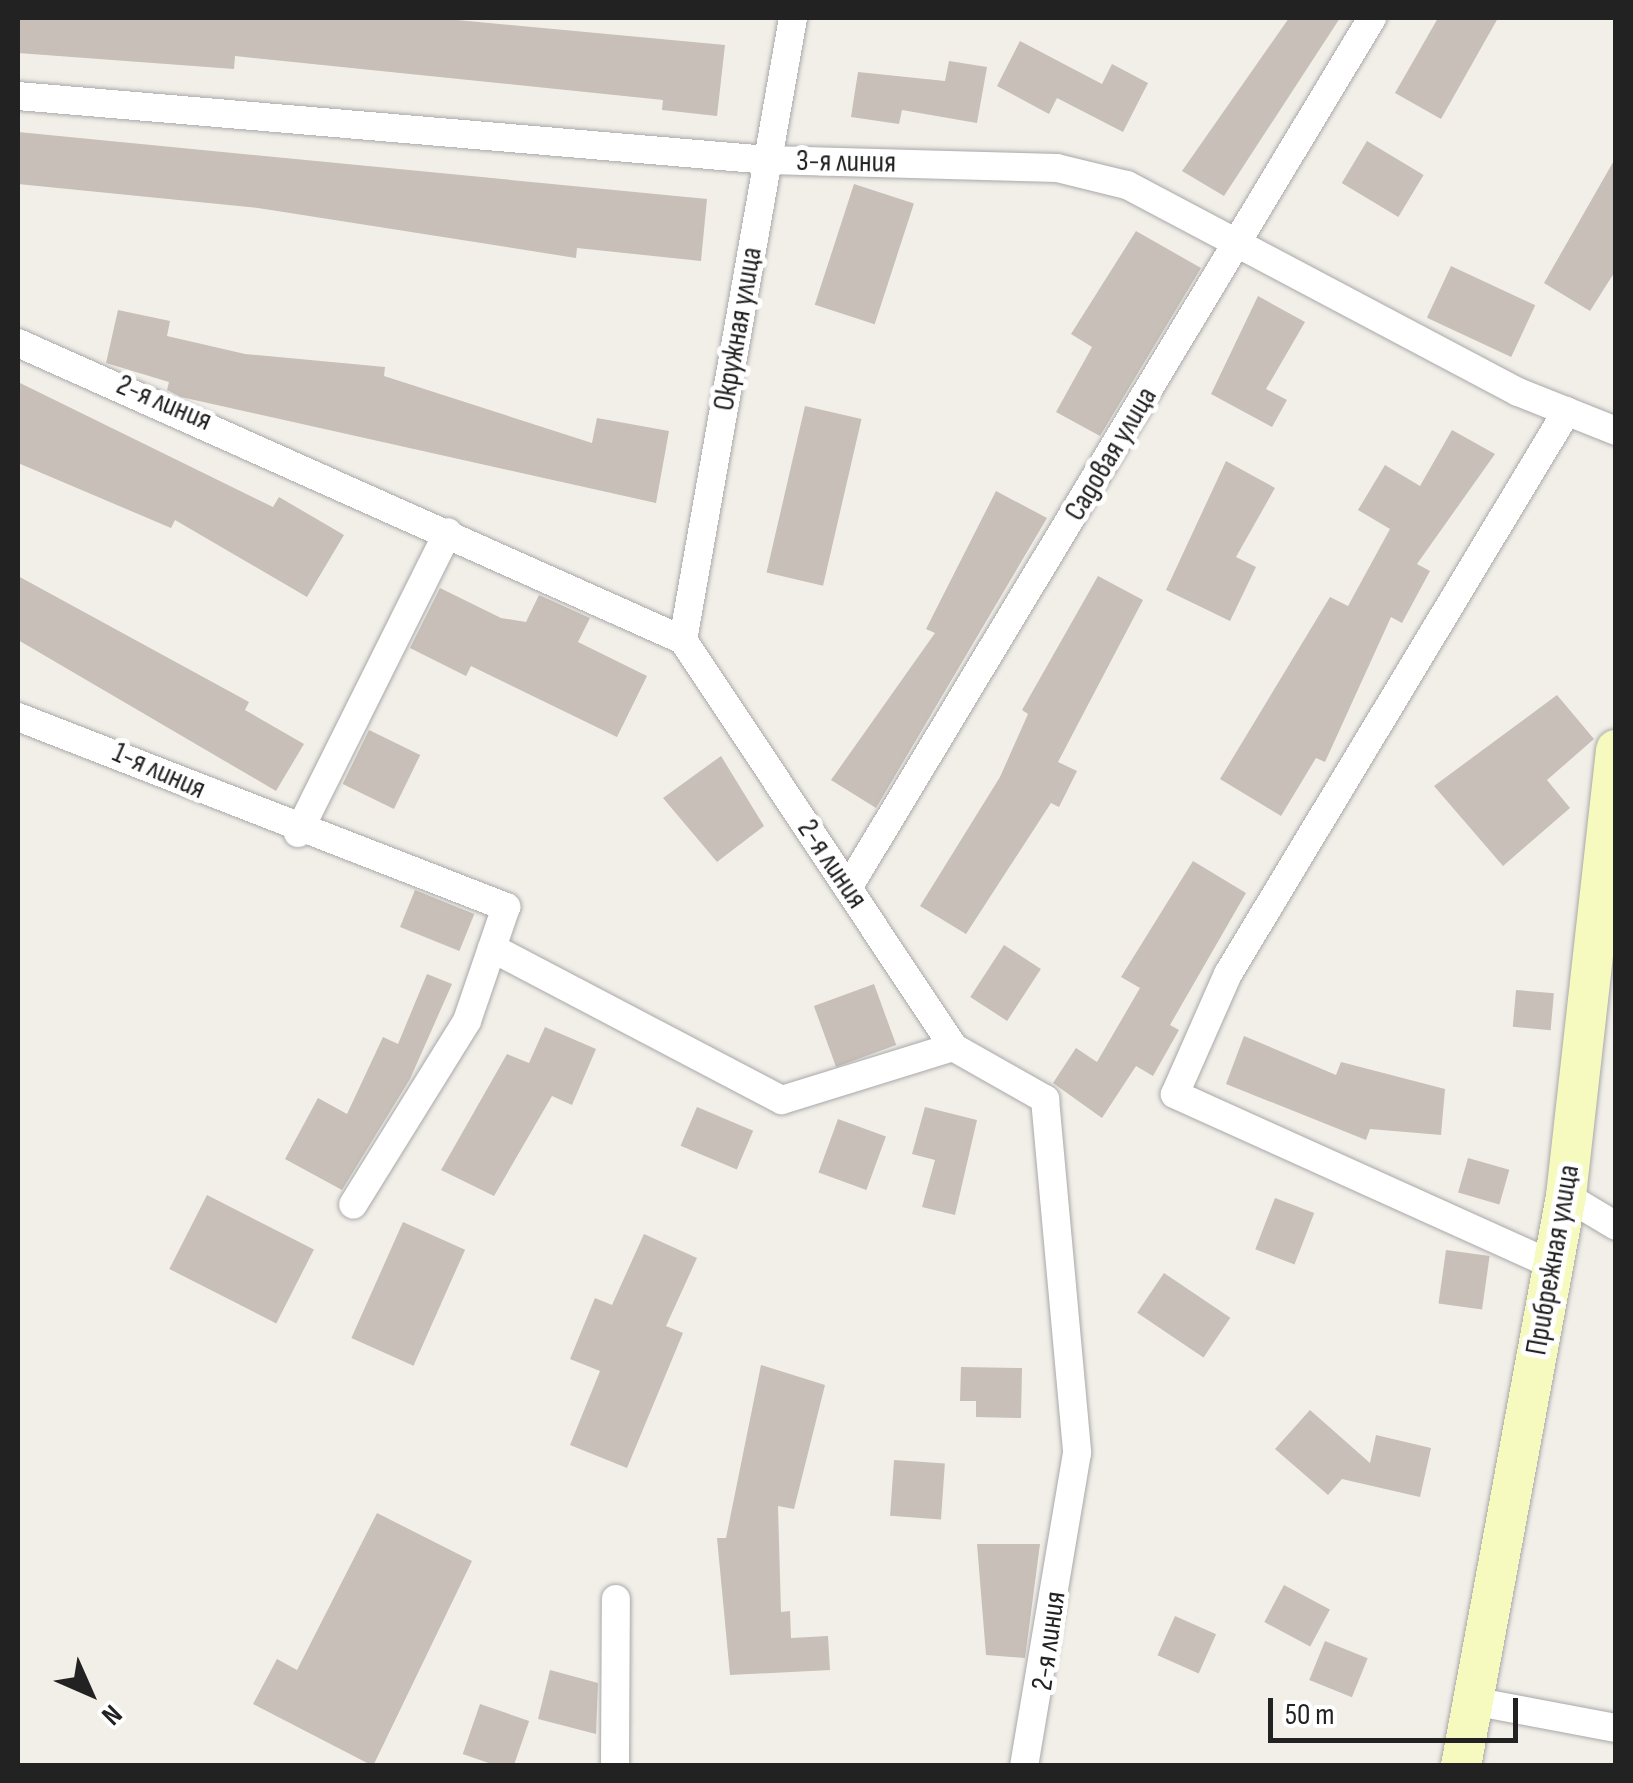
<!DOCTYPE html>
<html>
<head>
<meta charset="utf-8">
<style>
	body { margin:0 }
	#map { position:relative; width:1633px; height:1783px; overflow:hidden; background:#f2efe9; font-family:"Sofia Sans Condensed",sans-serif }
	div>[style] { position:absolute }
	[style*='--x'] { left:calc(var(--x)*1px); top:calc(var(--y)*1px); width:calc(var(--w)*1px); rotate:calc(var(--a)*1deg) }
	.building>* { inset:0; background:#c7bfb8; transform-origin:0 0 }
	.roads { filter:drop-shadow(0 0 2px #a9a9a9) drop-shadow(0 0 2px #a9a9a9) }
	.street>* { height:28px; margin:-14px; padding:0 14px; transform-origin:14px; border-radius:14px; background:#fff }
	.secondary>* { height:40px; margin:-20px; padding:0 20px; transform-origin:20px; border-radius:20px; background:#f7fabf }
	span { translate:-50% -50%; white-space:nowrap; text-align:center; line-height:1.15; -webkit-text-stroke:10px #fff; paint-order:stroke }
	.street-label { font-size:30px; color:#222 }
	.frame { position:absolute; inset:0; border:20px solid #222; pointer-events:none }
	.north { position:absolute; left:40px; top:1643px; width:100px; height:100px; -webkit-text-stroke:8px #fff; paint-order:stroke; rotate:135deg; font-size:28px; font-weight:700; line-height:40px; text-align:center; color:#222 }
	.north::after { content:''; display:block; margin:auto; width:35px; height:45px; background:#222; clip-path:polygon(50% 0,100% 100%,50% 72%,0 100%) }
	.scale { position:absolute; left:1268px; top:1698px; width:250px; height:45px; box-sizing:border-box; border:5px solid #222; border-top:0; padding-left:12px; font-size:30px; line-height:35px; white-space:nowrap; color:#222; -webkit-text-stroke:8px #fff; paint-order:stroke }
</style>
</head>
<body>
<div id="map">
	<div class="building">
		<div style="clip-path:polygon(18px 18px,436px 18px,725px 45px,717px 116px,662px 110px,663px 100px,235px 56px,234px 69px,18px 53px)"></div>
		<div style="clip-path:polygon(1289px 18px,1340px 18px,1224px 196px,1182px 171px)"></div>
		<div style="clip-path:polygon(1438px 18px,1498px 18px,1441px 119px,1395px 93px)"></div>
		<div style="clip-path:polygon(1020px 41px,1102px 84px,1112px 64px,1148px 83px,1123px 132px,1057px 98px,1049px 114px,997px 86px)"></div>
		<div style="clip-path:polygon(949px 61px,987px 67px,977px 123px,902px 110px,899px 124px,851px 117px,858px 72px,945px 81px)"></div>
		<div style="clip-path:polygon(18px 132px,707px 199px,701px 261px,577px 248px,576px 258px,258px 208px,18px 184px)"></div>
		<div style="left:1367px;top:141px;width:66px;height:49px;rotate:31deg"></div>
		<div style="clip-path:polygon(1616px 157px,1616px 270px,1590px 311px,1544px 283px)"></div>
		<div style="left:854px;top:184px;width:63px;height:127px;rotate:18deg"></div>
		<div style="clip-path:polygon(1136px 231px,1201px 268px,1100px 436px,1056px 412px,1092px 347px,1071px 334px)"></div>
		<div style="left:1451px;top:266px;width:93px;height:57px;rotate:25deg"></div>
		<div style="clip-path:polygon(1258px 296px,1305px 322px,1266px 389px,1287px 400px,1272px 427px,1211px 394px)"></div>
		<div style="clip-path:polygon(118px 310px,170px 321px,167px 336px,245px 354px,385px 367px,384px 376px,592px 443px,597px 418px,669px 431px,656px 503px,181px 397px,167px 390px,169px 382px,106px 363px)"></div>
		<div style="clip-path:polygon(18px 382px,273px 507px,279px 497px,344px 535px,307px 597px,175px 520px,171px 528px,18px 463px)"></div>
		<div style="left:805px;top:406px;width:58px;height:171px;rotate:13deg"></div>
		<div style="clip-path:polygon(1452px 430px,1495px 454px,1417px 564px,1430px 571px,1402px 623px,1391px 617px,1325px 762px,1316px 758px,1281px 816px,1220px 779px,1330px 597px,1348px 606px,1390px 529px,1358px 510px,1385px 465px,1420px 486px)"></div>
		<div style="clip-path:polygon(1226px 461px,1275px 488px,1236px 557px,1256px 567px,1230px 621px,1166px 590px)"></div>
		<div style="clip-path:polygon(996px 491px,1047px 518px,876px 808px,831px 780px,935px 633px,926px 629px)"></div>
		<div style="clip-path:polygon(18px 576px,249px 702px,245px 710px,304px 744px,276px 791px,18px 640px)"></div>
		<div style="clip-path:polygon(1098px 576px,1143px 600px,1058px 762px,1077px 771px,1059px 807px,1051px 803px,966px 934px,920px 906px,1000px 777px,1028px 714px,1022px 710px)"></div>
		<div style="clip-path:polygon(440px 588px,501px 618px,526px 622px,539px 595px,590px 618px,578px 642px,647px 676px,617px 737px,471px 666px,466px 676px,410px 648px)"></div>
		<div style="clip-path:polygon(1557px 695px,1594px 739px,1547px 780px,1570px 808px,1503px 866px,1434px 786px)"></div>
		<div style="left:369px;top:730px;width:57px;height:60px;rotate:26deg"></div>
		<div style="clip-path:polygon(721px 756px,764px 826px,717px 862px,663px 798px)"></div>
		<div style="clip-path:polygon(1193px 861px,1246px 893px,1170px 1025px,1179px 1030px,1153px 1076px,1136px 1066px,1102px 1118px,1053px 1083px,1076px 1048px,1097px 1062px,1140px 988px,1121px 977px)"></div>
		<div style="left:415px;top:890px;width:64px;height:40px;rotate:22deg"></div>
		<div style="left:1004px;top:945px;width:44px;height:62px;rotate:33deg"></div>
		<div style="clip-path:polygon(427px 974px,452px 984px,410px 1079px,342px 1190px,285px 1159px,318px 1098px,347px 1114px,383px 1037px,398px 1044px)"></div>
		<div style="left:874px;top:984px;width:65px;height:64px;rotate:70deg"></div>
		<div style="left:1516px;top:990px;width:38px;height:37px;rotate:5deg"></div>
		<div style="clip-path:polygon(545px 1027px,596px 1049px,572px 1105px,552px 1096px,494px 1196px,441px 1170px,507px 1054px,529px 1063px)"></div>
		<div style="clip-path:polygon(1244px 1036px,1336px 1075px,1341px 1062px,1445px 1089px,1441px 1135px,1370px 1129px,1366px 1140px,1226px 1084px)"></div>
		<div style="left:697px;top:1107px;width:61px;height:42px;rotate:23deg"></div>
		<div style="clip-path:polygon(925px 1107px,977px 1120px,955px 1215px,922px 1207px,935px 1160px,912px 1154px)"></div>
		<div style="left:838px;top:1119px;width:51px;height:57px;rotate:20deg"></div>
		<div style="left:1468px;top:1158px;width:43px;height:36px;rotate:16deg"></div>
		<div style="left:207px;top:1195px;width:120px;height:83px;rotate:27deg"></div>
		<div style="left:1275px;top:1198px;width:42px;height:55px;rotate:21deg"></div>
		<div style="left:403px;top:1222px;width:68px;height:127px;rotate:24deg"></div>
		<div style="clip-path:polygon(644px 1234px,697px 1258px,666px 1326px,683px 1333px,627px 1468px,570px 1445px,600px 1371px,570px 1359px,595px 1298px,612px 1305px)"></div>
		<div style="left:1446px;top:1250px;width:44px;height:54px;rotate:8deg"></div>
		<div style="left:1164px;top:1273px;width:80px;height:48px;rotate:34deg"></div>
		<div style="clip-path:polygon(761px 1365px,825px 1385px,794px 1509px,778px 1506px,781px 1612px,790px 1611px,791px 1638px,828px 1636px,830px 1670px,730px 1675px,717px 1538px,726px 1538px)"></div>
		<div style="clip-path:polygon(961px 1367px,1022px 1368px,1021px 1418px,976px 1417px,976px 1401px,960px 1401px)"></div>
		<div style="clip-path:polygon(1310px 1410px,1370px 1463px,1376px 1435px,1431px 1448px,1420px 1497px,1342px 1479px,1328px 1495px,1275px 1449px)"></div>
		<div style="left:894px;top:1460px;width:51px;height:56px;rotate:4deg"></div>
		<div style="clip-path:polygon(377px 1513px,472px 1561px,373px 1766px,253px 1704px,277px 1659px,297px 1670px)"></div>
		<div style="clip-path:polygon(977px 1544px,1040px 1544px,1025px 1658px,986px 1655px)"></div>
		<div style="left:1284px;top:1585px;width:52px;height:42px;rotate:28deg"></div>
		<div style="left:1175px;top:1616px;width:45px;height:43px;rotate:24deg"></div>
		<div style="left:1325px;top:1641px;width:46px;height:42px;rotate:22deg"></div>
		<div style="clip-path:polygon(550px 1670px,598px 1683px,596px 1734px,538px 1719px)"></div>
		<div style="left:480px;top:1704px;width:52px;height:53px;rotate:19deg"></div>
	</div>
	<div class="roads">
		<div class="street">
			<div style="--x:18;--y:96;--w:753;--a:4.88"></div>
			<div style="--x:768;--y:160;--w:289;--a:1.6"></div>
			<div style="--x:1057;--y:168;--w:72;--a:13.7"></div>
			<div style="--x:1127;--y:185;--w:442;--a:27.9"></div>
			<div style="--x:1518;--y:392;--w:105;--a:21.7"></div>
			<div style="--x:18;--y:343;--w:728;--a:24.07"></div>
			<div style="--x:683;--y:640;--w:488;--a:56.4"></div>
			<div style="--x:953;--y:1047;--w:106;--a:29.5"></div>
			<div style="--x:1045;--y:1099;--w:355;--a:84.8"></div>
			<div style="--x:1077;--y:1453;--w:317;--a:99.6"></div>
			<div style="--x:683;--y:640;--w:632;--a:-79.97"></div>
			<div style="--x:18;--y:717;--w:524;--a:21.27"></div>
			<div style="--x:506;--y:907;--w:120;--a:108.9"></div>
			<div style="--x:467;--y:1021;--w:216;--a:121.8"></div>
			<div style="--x:298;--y:833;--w:336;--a:-63.5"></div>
			<div style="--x:848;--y:888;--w:1016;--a:-58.94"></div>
			<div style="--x:492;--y:948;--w:327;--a:27.7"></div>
			<div style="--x:782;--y:1100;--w:179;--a:-17.2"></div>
			<div style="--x:1566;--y:1196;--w:58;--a:31"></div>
			<div style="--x:1553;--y:1265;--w:415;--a:-155.7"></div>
			<div style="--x:1175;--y:1094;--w:131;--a:-66.2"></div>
			<div style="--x:1228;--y:974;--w:657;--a:-58.95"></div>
			<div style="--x:1473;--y:1701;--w:146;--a:10.7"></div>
			<div style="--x:615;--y:1766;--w:167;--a:-89.7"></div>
		</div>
		<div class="secondary">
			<div style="--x:1461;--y:1766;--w:580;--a:-79.56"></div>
			<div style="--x:1566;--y:1196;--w:449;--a:-83.6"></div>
		</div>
	</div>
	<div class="street-label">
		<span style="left:846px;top:162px;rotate:1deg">3-я линия</span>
		<span style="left:738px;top:329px;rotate:-80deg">Окружная улица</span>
		<span style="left:164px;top:403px;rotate:23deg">2-я линия</span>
		<span style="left:1111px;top:454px;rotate:-59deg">Садовая улица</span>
		<span style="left:159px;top:771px;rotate:24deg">1-я линия</span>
		<span style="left:832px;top:864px;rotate:56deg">2-я линия</span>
		<span style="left:1553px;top:1260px;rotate:-80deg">Прибрежная улица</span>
		<span style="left:1049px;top:1641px;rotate:-82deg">2-я линия</span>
	</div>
	<div class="frame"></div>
	<div class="north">N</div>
	<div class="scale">50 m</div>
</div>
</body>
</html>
